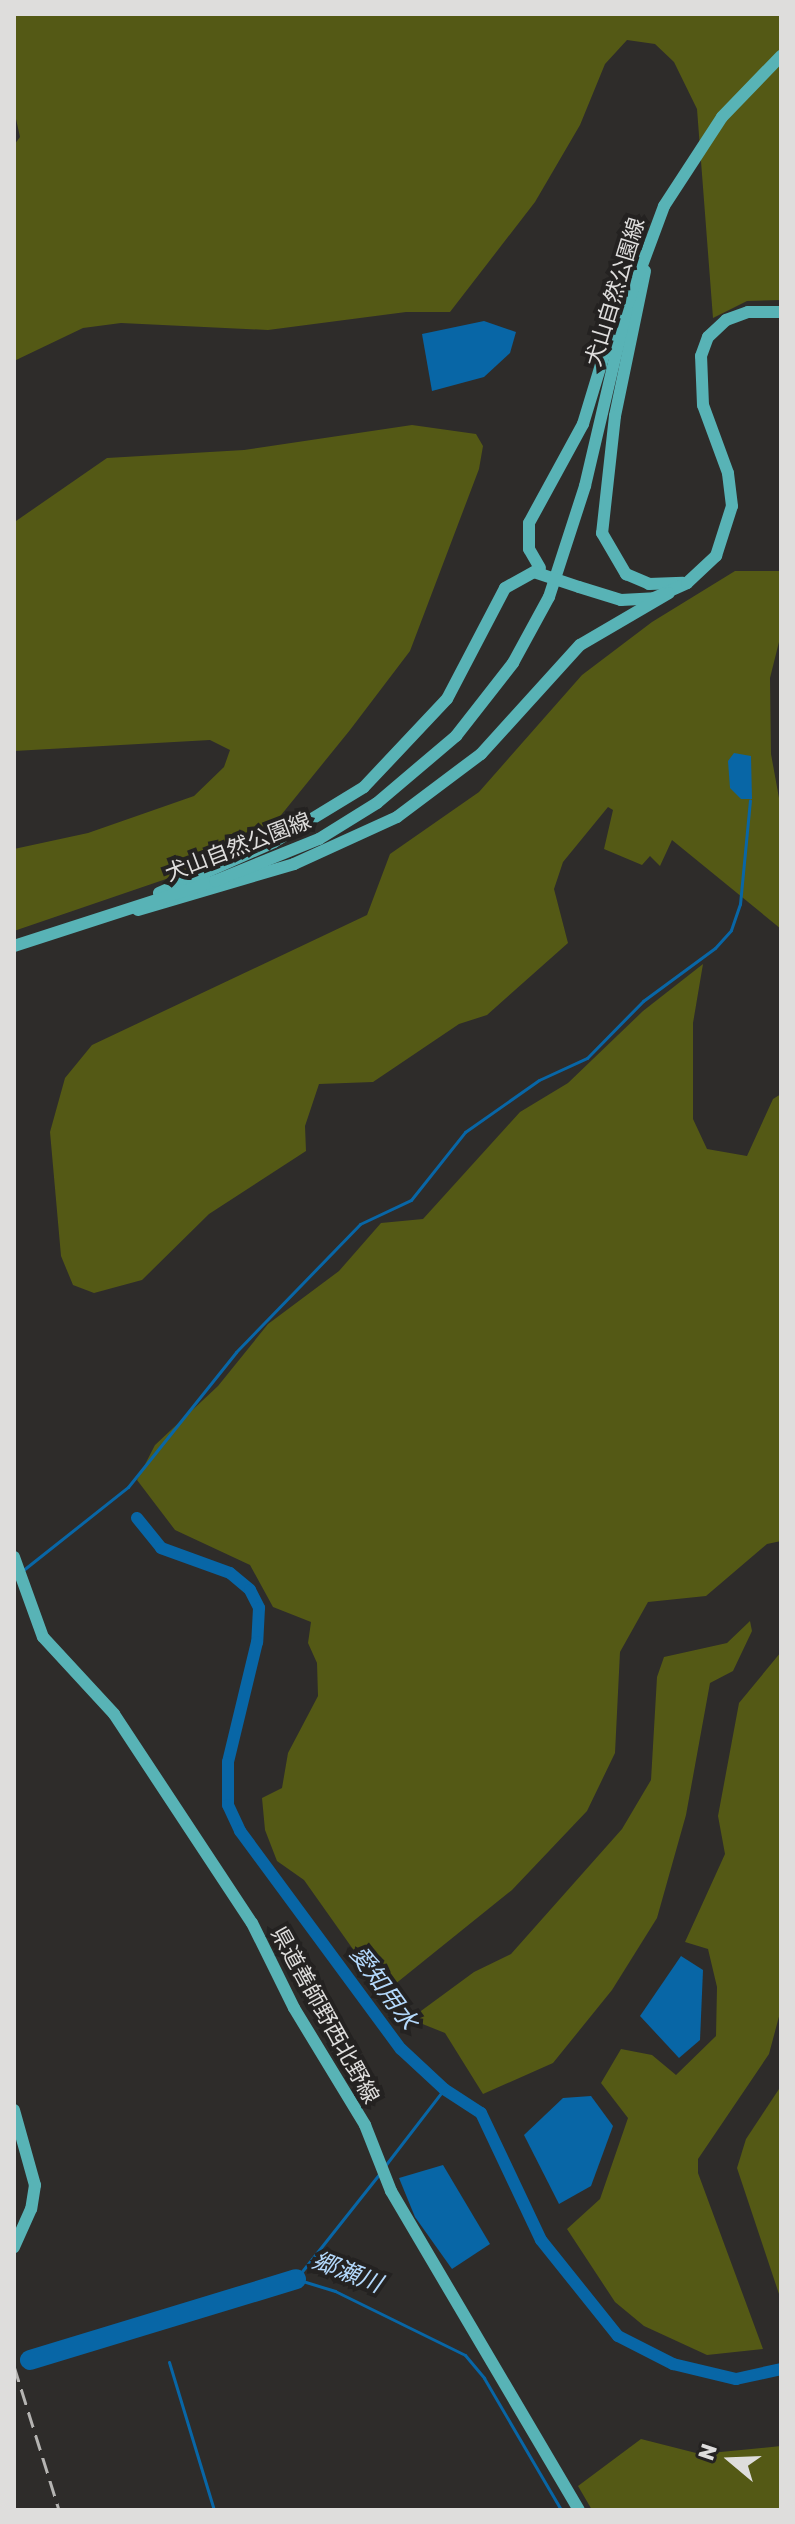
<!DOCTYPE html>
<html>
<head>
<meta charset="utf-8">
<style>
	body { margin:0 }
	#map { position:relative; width:795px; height:2524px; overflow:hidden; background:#2e2c2a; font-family:Rubik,"Noto Sans JP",sans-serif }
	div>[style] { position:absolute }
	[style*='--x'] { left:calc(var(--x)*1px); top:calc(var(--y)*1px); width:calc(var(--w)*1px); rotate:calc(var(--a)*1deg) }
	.green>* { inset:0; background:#545915 }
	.water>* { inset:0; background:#0866a6 }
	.stream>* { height:3px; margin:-1.5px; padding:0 1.5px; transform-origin:1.5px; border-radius:1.5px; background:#0866a6 }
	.canal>* { height:12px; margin:-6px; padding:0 6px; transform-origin:6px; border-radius:6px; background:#0866a6 }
	.river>* { height:20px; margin:-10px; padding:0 10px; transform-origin:10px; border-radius:10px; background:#0866a6 }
	.secondary>* { height:12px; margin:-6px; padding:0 6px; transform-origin:6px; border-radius:6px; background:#58b3b6 }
	.rail>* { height:3px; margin-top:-1.5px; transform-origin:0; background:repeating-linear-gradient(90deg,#b5b4b2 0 16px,transparent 0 24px) }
	.secondary-bridge>* { height:12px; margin:-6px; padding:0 6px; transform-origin:6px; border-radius:6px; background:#58b3b6 }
	span { translate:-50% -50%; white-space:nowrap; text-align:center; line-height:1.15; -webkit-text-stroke:8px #242221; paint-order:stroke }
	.street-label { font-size:22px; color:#dedddc }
	.water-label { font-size:24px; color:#b4d9fc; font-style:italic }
	.frame { position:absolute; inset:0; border:16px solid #dedddc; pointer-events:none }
	.north { position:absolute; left:691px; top:2420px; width:80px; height:80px; -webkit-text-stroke:6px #242221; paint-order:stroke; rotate:289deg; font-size:22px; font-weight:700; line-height:32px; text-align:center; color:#dedddc }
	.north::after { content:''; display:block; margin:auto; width:28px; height:36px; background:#dedddc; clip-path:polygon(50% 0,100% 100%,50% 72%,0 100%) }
</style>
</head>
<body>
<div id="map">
	<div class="green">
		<div style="clip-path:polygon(14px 14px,781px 14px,781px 300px,747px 301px,713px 318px,697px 109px,674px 62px,655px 44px,627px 40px,605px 64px,580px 125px,535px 202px,450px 312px,406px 312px,268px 330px,121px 323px,83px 328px,14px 361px,14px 145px,20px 137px,14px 110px)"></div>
		<div style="clip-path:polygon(412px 425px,476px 434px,483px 446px,479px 469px,410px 651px,350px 730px,273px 825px,234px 849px,172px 877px,14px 931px,14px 849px,88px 833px,194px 796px,224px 767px,230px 750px,210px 740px,14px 751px,16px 521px,107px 458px,244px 450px)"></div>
		<div style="clip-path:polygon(735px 571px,781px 571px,781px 634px,770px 678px,771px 754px,781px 809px,781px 929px,672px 840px,660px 866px,650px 856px,642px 865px,604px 849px,613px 810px,608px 807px,563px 862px,554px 889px,568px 943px,487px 1015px,459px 1024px,373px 1082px,319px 1084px,305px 1126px,306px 1151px,209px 1214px,142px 1280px,94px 1293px,73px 1285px,61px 1256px,50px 1132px,65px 1078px,92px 1045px,367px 915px,390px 854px,479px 792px,582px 675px,652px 622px)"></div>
		<div style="clip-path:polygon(703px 964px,693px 1023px,693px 1119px,707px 1149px,747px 1156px,773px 1099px,781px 1094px,781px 1541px,767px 1544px,706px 1596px,648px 1602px,620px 1652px,615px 1753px,587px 1811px,512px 1890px,384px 1993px,304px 1880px,277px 1861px,265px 1830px,262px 1798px,282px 1788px,288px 1753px,318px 1696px,317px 1663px,308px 1643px,311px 1622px,273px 1607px,250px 1565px,175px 1530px,137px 1480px,155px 1445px,218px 1386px,268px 1324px,339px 1271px,381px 1223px,423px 1219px,520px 1112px,568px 1083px,643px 1011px)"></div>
		<div style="clip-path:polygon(750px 1621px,752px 1631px,733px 1671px,710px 1683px,686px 1815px,657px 1918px,612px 1990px,553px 2063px,483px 2094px,445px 2033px,410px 2019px,474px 1972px,511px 1954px,622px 1829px,651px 1780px,657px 1677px,664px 1657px,727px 1643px)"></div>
		<div style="clip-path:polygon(781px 1652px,781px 2009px,769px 2054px,698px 2159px,698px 2173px,763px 2349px,707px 2355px,644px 2326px,615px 2302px,567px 2229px,600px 2199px,628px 2118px,601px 2083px,621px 2049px,652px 2055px,676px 2075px,716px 2036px,717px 1987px,708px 1949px,685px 1942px,725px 1854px,718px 1816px,739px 1703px)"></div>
		<div style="clip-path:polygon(781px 2086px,781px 2300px,737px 2168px,746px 2139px)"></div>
		<div style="clip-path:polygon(641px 2439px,700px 2454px,781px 2446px,781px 2510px,592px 2510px,578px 2486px)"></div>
	</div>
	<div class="water">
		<div style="clip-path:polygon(484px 321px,516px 332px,510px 353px,484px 377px,432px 391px,422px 334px)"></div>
		<div style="clip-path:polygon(734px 753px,751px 756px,752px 799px,741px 799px,730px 788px,728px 761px)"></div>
		<div style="clip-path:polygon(681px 1956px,703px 1970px,700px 2040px,679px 2058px,640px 2016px)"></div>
		<div style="clip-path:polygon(591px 2096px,613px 2126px,591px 2186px,559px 2204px,524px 2135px,563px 2098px)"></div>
		<div style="clip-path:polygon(443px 2165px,490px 2244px,452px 2269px,415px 2217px,399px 2178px)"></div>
	</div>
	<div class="stream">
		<div style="--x:22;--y:1571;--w:135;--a:-38.4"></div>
		<div style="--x:128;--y:1487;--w:173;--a:-51.3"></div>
		<div style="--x:236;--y:1352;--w:178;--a:-45.9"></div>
		<div style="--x:360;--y:1224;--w:56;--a:-25.2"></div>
		<div style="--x:411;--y:1200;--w:87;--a:-51.5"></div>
		<div style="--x:465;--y:1132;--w:90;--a:-35.1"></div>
		<div style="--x:539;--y:1080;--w:53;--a:-24.6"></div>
		<div style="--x:587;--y:1058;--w:80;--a:-45.5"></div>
		<div style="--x:643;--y:1001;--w:89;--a:-36.4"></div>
		<div style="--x:715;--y:948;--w:24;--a:-48"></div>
		<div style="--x:731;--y:930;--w:28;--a:-71"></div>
		<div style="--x:740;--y:904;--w:104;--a:-84.5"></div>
		<div style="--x:384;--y:2167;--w:98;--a:-52.4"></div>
		<div style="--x:380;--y:2173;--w:135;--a:128.4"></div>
		<div style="--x:296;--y:2279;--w:41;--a:17.1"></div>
		<div style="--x:335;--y:2291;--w:145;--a:26.2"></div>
		<div style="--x:465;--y:2355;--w:30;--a:50"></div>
		<div style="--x:484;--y:2378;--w:153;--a:59.7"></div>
		<div style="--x:169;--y:2362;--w:155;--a:73.1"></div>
	</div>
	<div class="canal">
		<div style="--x:137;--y:1518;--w:38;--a:51"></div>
		<div style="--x:161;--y:1548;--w:73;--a:19.9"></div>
		<div style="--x:230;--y:1573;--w:26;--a:40"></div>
		<div style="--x:250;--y:1590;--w:20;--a:63"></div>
		<div style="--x:259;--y:1608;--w:34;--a:93"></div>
		<div style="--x:257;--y:1642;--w:123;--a:103.6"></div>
		<div style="--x:228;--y:1762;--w:43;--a:90"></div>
		<div style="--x:228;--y:1805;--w:29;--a:65"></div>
		<div style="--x:240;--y:1831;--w:271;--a:53.6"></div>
		<div style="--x:401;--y:2049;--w:59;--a:42.9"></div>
		<div style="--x:444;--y:2089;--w:44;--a:33"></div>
		<div style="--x:481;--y:2113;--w:140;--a:64.7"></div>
		<div style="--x:541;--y:2240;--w:123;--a:51.3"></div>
		<div style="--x:618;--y:2336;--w:62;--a:27"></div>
		<div style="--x:673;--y:2364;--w:65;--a:13.4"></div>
		<div style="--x:736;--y:2379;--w:46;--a:-12.5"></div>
	</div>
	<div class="river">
		<div style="--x:30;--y:2360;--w:278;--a:-16.9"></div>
	</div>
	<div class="secondary">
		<div style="--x:645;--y:271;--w:148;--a:101.7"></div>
		<div style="--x:615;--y:416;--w:118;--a:96.3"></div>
		<div style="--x:602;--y:533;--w:48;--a:59.7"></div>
		<div style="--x:626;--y:574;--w:25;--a:23"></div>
		<div style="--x:649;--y:584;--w:34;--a:-2"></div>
		<div style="--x:540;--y:568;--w:22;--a:-120"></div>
		<div style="--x:529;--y:549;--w:26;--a:-90"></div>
		<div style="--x:529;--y:523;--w:113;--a:-61.4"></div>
		<div style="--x:583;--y:424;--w:141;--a:-73.1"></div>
		<div style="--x:579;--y:587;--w:44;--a:17.2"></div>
		<div style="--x:621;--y:600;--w:33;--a:-3"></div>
		<div style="--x:654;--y:598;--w:36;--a:-24"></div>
		<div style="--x:687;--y:583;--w:40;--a:-43"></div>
		<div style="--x:716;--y:556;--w:52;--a:-72.3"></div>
		<div style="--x:732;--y:506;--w:33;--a:-97"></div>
		<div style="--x:728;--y:473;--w:72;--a:-110.2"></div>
		<div style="--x:703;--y:405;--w:49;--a:-92.3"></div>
		<div style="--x:701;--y:356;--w:20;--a:-70"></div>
		<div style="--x:708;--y:337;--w:25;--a:-43"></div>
		<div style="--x:726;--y:320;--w:23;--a:-20"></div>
		<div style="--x:748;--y:312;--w:33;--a:0"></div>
		<div style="--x:159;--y:893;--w:126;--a:-23.9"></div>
		<div style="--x:274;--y:842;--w:105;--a:-31.4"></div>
		<div style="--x:364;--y:787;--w:121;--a:-46.7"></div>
		<div style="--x:447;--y:699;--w:125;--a:-62.4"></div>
		<div style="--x:505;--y:588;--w:33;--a:-29"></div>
		<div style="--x:138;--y:910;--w:163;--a:-16.4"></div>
		<div style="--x:294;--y:864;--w:113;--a:-24.5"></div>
		<div style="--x:397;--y:817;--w:105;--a:-36.9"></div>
		<div style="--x:481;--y:754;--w:147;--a:-47.8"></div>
		<div style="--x:580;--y:645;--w:103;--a:-30.3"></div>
		<div style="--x:14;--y:946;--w:211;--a:-17.9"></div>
		<div style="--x:215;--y:881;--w:112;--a:-22"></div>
		<div style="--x:319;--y:839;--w:68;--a:-31.8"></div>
		<div style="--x:377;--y:803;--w:104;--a:-40.3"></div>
		<div style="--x:456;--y:736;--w:93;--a:-52"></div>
		<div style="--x:513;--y:663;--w:75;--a:-61.4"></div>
		<div style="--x:549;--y:597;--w:117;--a:-72"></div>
		<div style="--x:585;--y:486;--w:188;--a:-76.8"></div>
		<div style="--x:628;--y:303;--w:103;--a:-69.6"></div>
		<div style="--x:664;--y:206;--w:106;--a:-56.9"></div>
		<div style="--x:722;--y:117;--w:85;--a:-46"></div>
		<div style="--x:14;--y:1557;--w:85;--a:70.1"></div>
		<div style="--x:43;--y:1637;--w:105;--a:47.3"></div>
		<div style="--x:114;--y:1714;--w:250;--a:56.6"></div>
		<div style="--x:252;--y:1923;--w:95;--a:63.7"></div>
		<div style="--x:294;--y:2008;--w:137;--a:58.7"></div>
		<div style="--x:365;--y:2125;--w:71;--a:68.5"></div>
		<div style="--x:391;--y:2191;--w:370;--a:59.5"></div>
		<div style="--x:14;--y:2110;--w:78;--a:74.4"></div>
		<div style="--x:35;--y:2185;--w:24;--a:99"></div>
		<div style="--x:31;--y:2209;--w:42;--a:114.1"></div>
	</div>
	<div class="rail">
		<div style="--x:14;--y:2366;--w:151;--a:72.6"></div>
	</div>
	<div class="secondary-bridge">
		<div style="--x:534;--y:572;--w:47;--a:18.4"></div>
	</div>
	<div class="street-label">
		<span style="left:615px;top:292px;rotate:-73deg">犬山自然公園線</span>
		<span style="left:238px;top:847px;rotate:-21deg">犬山自然公園線</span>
		<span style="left:325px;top:2015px;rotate:61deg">県道善師野西北野線</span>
	</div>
	<div class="water-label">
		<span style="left:383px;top:1988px;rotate:54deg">愛知用水</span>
		<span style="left:347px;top:2273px;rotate:21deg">郷瀬川</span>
	</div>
	<div class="frame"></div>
	<div class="north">N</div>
</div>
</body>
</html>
